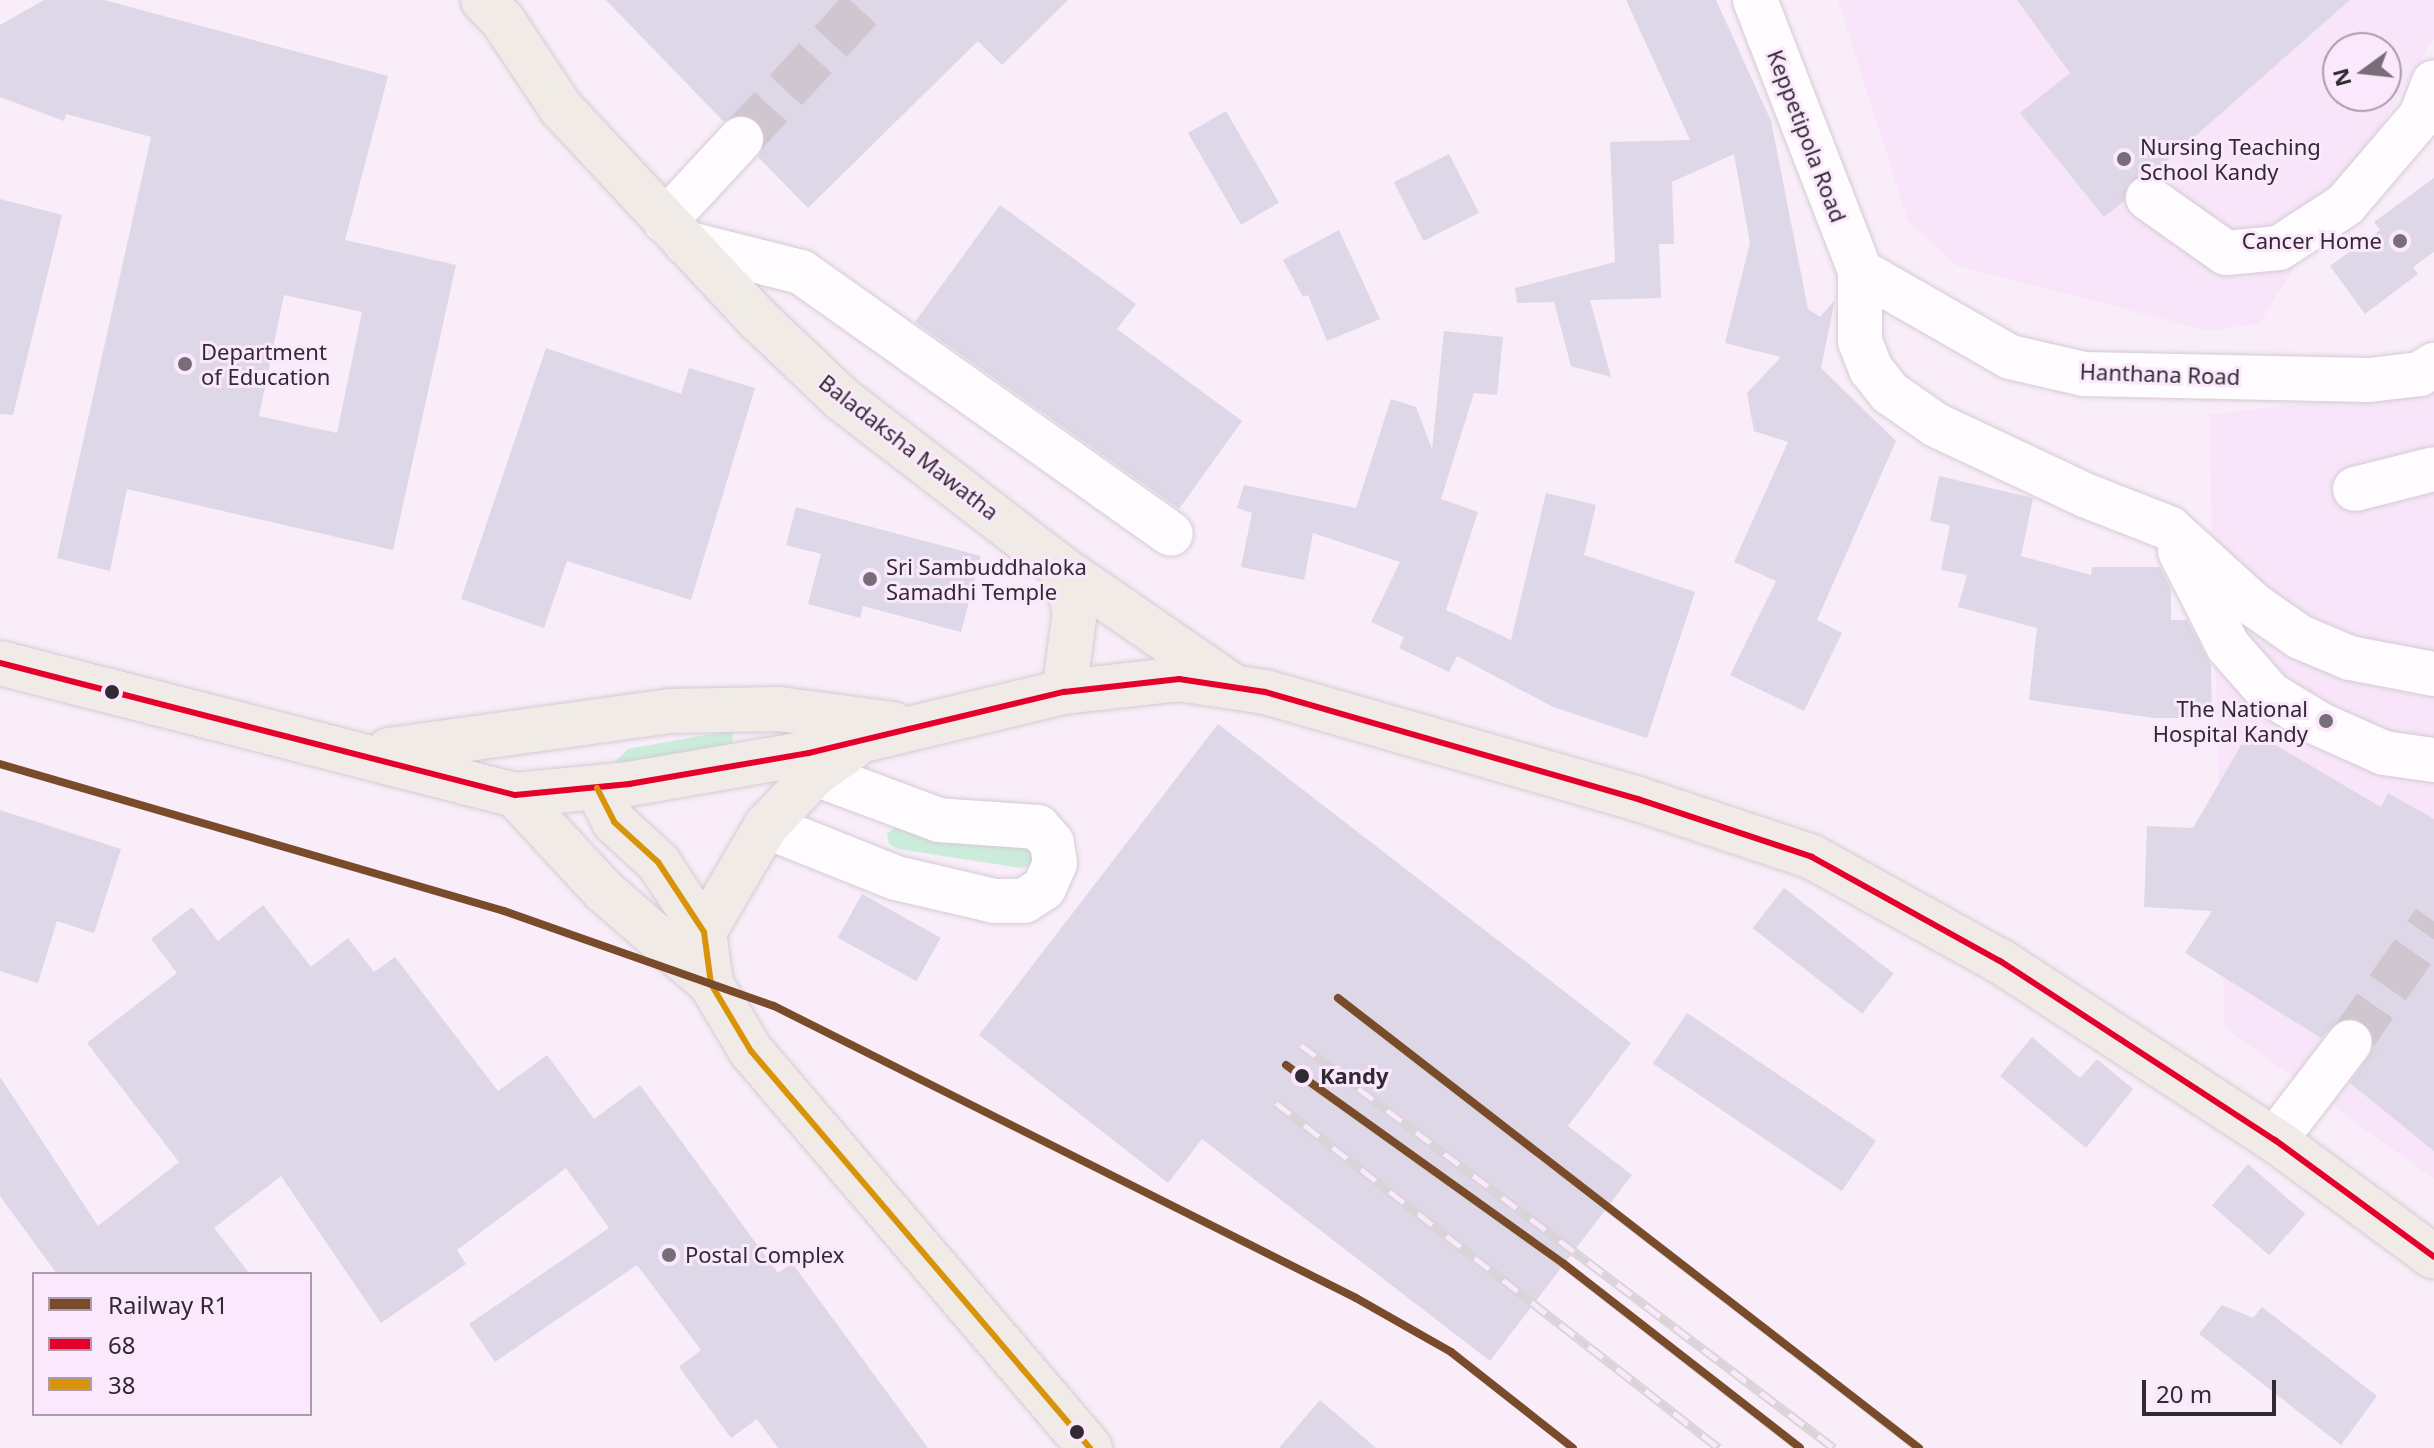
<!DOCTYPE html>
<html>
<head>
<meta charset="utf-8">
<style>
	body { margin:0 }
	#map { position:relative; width:2434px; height:1448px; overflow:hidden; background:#f8edf8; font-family:"Noto Sans",sans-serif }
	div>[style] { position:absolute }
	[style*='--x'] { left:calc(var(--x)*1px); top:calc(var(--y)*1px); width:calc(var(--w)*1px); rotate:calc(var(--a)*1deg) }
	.built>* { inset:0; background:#f8e5f9 }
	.green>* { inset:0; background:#cbecdb }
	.building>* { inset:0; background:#ded7e7; transform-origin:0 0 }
	.minor-tunnel>* { height:44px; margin-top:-22px; transform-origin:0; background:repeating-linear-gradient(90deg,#d0c6d0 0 44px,transparent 0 66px) }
	.roads { filter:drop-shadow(0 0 2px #d4cbd4) drop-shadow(0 0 2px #d4cbd4) }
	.minor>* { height:44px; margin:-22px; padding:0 22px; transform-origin:22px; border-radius:22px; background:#fefcfe }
	.major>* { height:44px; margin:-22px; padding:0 22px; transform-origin:22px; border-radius:22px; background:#f0ebe6 }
	.rail>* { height:9px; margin-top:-4.5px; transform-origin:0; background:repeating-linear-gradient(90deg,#fce8fd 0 18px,#d8d4d8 0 36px); box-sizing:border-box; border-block:2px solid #d8d4d8 }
	.bus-1>* { height:6px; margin:-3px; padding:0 3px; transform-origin:3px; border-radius:3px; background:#e4002b }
	.bus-2>* { height:6px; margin:-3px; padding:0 3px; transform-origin:3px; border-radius:3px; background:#d99308 }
	.rail-1>* { height:8px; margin:-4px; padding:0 4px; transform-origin:4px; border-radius:4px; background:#7a4b2a }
	.dots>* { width:22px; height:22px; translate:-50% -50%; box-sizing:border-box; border:4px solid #fce8fd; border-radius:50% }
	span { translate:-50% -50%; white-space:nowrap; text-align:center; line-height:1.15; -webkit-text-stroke:6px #fce8fd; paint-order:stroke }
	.street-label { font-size:22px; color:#312a32 }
	.poi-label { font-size:22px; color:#312a32 }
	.left { translate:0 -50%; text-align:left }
	.right { translate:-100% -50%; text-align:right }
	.stop-label { font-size:22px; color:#312a32; font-weight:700 }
	.legend { position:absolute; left:32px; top:1272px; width:280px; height:144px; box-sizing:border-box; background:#fce8fd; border:2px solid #ab9cac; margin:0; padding:10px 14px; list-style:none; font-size:24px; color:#312a32 }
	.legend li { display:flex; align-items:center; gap:16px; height:40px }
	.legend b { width:40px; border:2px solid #ab9cac }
	.north { position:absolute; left:2322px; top:32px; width:80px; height:80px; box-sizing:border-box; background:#fce8fd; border:2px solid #ab9cac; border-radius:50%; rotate:255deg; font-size:22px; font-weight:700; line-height:32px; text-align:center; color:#312a32 }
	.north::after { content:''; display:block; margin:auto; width:28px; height:36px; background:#776e77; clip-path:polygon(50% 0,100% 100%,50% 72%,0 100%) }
	.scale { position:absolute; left:2142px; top:1380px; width:134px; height:36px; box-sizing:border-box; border:4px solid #312a32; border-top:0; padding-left:10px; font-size:24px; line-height:28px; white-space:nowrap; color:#312a32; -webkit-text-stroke:6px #fce8fd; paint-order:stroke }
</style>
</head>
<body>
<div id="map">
	<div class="built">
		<div style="clip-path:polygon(evenodd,1838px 0,2434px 0,2434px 39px,2260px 323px,2210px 331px,1958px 266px,1908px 221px,1838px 0,2338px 48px,2386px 48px,2386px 96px,2338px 96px,2338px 48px)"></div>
		<div style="clip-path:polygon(2434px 387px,2434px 1179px,2225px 1028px,2209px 415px)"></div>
	</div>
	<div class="green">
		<div style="clip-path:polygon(733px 730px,732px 747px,609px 767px,628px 749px)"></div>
		<div style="clip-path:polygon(895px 828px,1030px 849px,1033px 864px,1022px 868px,898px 849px,889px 844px,887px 833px)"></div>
	</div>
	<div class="building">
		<div style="clip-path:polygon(evenodd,44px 0,104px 0,388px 76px,345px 240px,456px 265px,393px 550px,127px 489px,110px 571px,57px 558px,151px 137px,66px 114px,64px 121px,0 97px,0 25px,44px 0,284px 295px,362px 312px,337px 433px,259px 416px,284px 295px)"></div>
		<div style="clip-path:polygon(606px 0,1068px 0,1002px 65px,978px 41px,808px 208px,758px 157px,765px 144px,758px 121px,746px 115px,723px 121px)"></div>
		<div style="clip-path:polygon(1626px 0,1716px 0,1771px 121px,1808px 309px,1820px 317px,1835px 300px,1821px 368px,1896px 441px,1817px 620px,1842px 633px,1804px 711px,1730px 675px,1776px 581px,1734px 562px,1788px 442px,1754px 431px,1747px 393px,1781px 357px,1725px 343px,1750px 243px,1734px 154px,1672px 182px,1674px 244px,1659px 244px,1661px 298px,1590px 300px,1611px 377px,1571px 366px,1554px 302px,1517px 303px,1515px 288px,1615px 262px,1610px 142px,1690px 140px)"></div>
		<div style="clip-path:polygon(2017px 0,2350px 0,2152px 174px,2128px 183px,2124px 201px,2104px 217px,2020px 113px,2070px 73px)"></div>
		<div style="left:1226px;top:111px;width:106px;height:44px;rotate:60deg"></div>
		<div style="left:1449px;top:154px;width:66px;height:62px;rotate:63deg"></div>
		<div style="clip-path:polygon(2434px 178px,2434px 252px,2413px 267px,2418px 274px,2365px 314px,2330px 266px,2380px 230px,2374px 222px)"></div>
		<div style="clip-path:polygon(0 199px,62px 215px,13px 415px,0 414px)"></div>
		<div style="clip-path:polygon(1000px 205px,1136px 304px,1117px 329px,1242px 421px,1179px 509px,915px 322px)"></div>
		<div style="clip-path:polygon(1339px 230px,1380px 319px,1327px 341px,1308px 295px,1303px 297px,1283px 260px)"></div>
		<div style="clip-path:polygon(1444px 331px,1503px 337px,1497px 395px,1474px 393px,1441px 499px,1478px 512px,1446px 610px,1511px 640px,1546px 493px,1596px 505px,1584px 555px,1695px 592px,1647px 738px,1553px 707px,1457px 656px,1449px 672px,1399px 648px,1404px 637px,1371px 622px,1400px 562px,1313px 533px,1304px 580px,1241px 567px,1252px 513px,1237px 508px,1244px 485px,1356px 508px,1391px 399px,1416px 407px,1432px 449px)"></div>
		<div style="clip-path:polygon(546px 348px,681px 394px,689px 368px,755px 388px,691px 600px,567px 561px,544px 628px,461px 599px)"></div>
		<div style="clip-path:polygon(1939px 476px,2033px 498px,2021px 556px,2091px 575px,2092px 567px,2160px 567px,2171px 589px,2171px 620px,2187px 620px,2211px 665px,2212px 718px,2154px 718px,2029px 700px,2037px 628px,1958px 607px,1967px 575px,1941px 570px,1950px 525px,1930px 521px)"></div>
		<div style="clip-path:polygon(796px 507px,981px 556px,961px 632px,863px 606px,860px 618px,808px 604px,821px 554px,786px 545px)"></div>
		<div style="clip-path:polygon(1218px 724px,1631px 1043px,1568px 1126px,1632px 1175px,1490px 1361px,1202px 1139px,1168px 1183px,979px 1035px)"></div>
		<div style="clip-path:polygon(2250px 730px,2381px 807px,2388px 793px,2434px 819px,2434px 1151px,2350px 1083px,2375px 1046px,2366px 1023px,2341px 1019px,2321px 1038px,2185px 953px,2212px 911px,2144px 907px,2147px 826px,2193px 828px)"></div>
		<div style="clip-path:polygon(0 810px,121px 849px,94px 933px,57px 921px,38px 983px,0 971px)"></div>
		<div style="left:1784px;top:888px;width:139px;height:51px;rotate:38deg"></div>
		<div style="left:862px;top:894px;width:90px;height:50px;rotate:29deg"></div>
		<div style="clip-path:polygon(263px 905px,311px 967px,348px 938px,374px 972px,395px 957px,498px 1091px,547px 1055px,594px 1119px,640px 1085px,778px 1273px,792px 1263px,928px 1448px,778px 1448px,757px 1419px,731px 1438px,679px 1367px,701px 1350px,637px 1265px,495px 1362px,469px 1324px,609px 1228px,566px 1168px,457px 1250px,466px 1264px,381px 1323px,281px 1176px,214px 1228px,250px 1274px,57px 1274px,0 1196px,0 1077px,98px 1226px,179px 1162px,87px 1043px,177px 973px,151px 939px,192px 907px,218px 941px)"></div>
		<div style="left:1687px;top:1013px;width:228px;height:61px;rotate:34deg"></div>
		<div style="clip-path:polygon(2032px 1037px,2080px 1078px,2097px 1059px,2133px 1089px,2086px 1148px,2000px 1076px)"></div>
		<div style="left:2248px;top:1164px;width:76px;height:55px;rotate:41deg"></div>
		<div style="clip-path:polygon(2222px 1305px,2253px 1318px,2262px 1307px,2377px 1396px,2341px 1445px,2199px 1334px)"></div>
		<div style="clip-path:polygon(1320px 1400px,1376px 1448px,1279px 1448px)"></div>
	</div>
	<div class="minor-tunnel">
		<div style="--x:741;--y:139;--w:189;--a:-47.4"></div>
		<div style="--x:2350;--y:1042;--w:147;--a:-55.2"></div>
	</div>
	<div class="roads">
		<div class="minor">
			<div style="--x:1755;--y:0;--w:291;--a:68.8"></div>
			<div style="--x:1860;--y:271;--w:70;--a:90"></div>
			<div style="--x:1860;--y:341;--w:30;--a:69"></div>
			<div style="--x:1871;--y:369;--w:31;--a:52"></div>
			<div style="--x:1890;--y:393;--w:56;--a:34.8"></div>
			<div style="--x:1936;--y:425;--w:167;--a:25.2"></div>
			<div style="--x:2087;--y:496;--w:88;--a:21.3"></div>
			<div style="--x:2169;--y:528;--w:115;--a:42.2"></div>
			<div style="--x:2254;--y:605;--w:56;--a:34.8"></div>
			<div style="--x:2300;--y:637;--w:54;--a:22.8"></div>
			<div style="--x:2350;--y:658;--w:86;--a:10.8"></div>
			<div style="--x:2148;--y:198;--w:95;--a:35.2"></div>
			<div style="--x:2226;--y:253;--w:53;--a:-5.4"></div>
			<div style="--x:2279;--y:248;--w:79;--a:-33.1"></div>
			<div style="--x:2345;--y:205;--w:117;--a:-49.5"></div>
			<div style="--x:2421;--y:116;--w:36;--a:-69"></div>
			<div style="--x:665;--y:221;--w:112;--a:-47.2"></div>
			<div style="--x:686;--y:243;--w:119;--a:14.2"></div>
			<div style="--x:801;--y:272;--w:453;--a:35.3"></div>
			<div style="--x:1860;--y:271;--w:173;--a:29.8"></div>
			<div style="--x:2010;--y:357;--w:76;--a:12.9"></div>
			<div style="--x:2084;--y:374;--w:285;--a:1.2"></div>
			<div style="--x:2369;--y:380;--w:51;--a:-6.7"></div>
			<div style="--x:2420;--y:374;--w:17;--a:-33"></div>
			<div style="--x:2355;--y:489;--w:81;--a:-14.2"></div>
			<div style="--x:2180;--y:551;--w:106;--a:63.2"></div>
			<div style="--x:2228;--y:646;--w:64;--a:48.8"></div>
			<div style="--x:2270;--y:694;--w:57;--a:31.5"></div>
			<div style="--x:2319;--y:724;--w:71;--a:24"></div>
			<div style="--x:2384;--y:753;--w:50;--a:8"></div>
			<div style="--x:766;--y:826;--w:140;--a:21.8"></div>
			<div style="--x:896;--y:878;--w:102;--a:13.1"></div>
			<div style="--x:995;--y:901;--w:29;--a:0"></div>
			<div style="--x:1024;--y:901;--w:24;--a:-33"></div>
			<div style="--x:1044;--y:888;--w:27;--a:-66"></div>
			<div style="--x:1055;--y:863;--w:20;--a:-99"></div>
			<div style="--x:1052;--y:843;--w:21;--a:-131"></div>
			<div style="--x:1038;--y:827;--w:99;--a:-176"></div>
			<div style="--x:939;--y:820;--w:132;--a:-159.6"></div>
			<div style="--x:2275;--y:1140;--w:123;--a:-52.6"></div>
		</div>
		<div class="major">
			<div style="--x:483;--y:0;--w:29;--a:46"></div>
			<div style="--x:503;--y:21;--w:105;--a:56.3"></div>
			<div style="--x:561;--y:108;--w:290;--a:47"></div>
			<div style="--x:759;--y:320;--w:115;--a:43.6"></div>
			<div style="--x:842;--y:399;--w:279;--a:37.6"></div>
			<div style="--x:1063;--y:569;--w:201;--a:34.6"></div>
			<div style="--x:1063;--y:569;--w:44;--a:74.1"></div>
			<div style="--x:1075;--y:611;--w:82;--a:97.7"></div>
			<div style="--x:0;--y:663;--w:532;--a:14.38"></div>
			<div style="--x:515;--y:795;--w:115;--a:-5.5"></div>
			<div style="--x:629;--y:784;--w:183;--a:-9.8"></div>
			<div style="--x:809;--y:753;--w:262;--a:-13.5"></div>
			<div style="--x:1064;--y:692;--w:116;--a:-6.4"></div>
			<div style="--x:1179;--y:679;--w:87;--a:8.6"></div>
			<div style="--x:1265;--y:692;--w:388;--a:16"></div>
			<div style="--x:1638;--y:799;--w:183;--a:18.4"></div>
			<div style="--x:1812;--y:857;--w:215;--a:29"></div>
			<div style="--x:2000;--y:961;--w:328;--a:33.1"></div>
			<div style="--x:2275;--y:1140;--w:197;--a:36.3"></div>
			<div style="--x:389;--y:750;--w:284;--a:-7.9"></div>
			<div style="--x:670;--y:711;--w:109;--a:-1.1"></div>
			<div style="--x:779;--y:709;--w:115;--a:7.5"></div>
			<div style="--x:597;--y:788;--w:38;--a:63"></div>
			<div style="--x:614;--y:822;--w:59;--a:42.3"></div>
			<div style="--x:658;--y:862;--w:84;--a:56.7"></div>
			<div style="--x:704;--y:932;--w:52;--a:82.3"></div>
			<div style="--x:711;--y:984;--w:78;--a:59.2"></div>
			<div style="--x:751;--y:1051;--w:522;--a:49.51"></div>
			<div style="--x:515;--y:795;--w:131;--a:47.2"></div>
			<div style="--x:604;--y:891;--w:142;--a:41"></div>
			<div style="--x:704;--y:932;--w:123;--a:-59.7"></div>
			<div style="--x:766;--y:826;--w:71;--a:-46.7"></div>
			<div style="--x:815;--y:774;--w:45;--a:-35.1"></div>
		</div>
	</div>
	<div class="rail">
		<div style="--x:1338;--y:998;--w:735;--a:37.76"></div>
		<div style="--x:1301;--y:1045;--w:668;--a:37.09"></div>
		<div style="--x:1286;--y:1065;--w:342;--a:35.6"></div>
		<div style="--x:1564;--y:1264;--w:299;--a:37.9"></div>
		<div style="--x:1276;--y:1103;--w:561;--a:37.91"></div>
	</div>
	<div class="bus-1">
		<div style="--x:0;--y:663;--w:532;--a:14.38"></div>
		<div style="--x:515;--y:795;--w:115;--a:-5.5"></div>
		<div style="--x:629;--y:784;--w:183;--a:-9.8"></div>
		<div style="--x:809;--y:753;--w:262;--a:-13.5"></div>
		<div style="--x:1064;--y:692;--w:116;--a:-6.4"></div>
		<div style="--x:1179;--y:679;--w:87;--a:8.6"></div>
		<div style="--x:1265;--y:692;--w:388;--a:16"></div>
		<div style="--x:1638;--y:799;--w:183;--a:18.4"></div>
		<div style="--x:1812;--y:857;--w:215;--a:29"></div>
		<div style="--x:2000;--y:961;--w:328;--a:33.1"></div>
		<div style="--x:2275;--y:1140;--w:197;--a:36.3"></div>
	</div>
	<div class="bus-2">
		<div style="--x:597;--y:788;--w:38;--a:63"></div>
		<div style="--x:614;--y:822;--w:59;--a:42.3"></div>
		<div style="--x:658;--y:862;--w:84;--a:56.7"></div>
		<div style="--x:704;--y:932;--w:52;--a:82.3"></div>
		<div style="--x:711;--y:984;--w:78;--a:59.2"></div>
		<div style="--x:751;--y:1051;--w:522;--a:49.51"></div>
	</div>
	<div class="rail-1">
		<div style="--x:0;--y:764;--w:525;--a:16.26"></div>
		<div style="--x:504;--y:911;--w:286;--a:19.4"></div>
		<div style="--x:774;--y:1006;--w:651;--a:26.64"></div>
		<div style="--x:1356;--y:1298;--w:109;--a:29.6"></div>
		<div style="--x:1451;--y:1352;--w:155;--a:38.2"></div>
		<div style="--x:1338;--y:998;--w:735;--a:37.76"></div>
		<div style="--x:1286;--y:1065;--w:342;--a:35.6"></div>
		<div style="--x:1564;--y:1264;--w:299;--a:37.9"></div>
	</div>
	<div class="dots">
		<div style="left:2124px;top:159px;background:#776e77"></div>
		<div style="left:2400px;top:241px;background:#776e77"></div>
		<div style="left:185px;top:364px;background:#776e77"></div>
		<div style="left:870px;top:579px;background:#776e77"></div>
		<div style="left:112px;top:692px;background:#312a32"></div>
		<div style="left:2326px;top:721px;background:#776e77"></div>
		<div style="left:1302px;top:1076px;background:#312a32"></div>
		<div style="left:669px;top:1255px;background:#776e77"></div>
		<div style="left:1077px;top:1432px;background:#312a32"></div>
	</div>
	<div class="street-label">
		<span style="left:1807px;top:136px;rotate:69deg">Keppetipola Road</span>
		<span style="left:2160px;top:374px;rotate:2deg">Hanthana Road</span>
		<span style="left:909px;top:447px;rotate:38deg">Baladaksha Mawatha</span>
	</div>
	<div class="poi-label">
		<span class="left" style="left:2140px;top:159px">Nursing Teaching<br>School Kandy</span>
		<span class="right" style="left:2382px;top:241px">Cancer Home</span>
		<span class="left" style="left:201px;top:364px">Department<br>of Education</span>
		<span class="left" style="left:886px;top:579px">Sri Sambuddhaloka<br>Samadhi Temple</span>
		<span class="right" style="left:2308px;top:721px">The National<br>Hospital Kandy</span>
		<span class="left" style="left:685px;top:1255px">Postal Complex</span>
	</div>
	<div class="stop-label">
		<span class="left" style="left:1320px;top:1076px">Kandy</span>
	</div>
	<ul class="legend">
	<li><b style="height:10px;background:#7a4b2a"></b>Railway R1</li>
	<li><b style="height:10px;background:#e4002b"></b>68</li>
	<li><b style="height:10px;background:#d99308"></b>38</li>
	</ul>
	<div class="north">N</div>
	<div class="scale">20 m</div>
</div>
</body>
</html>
